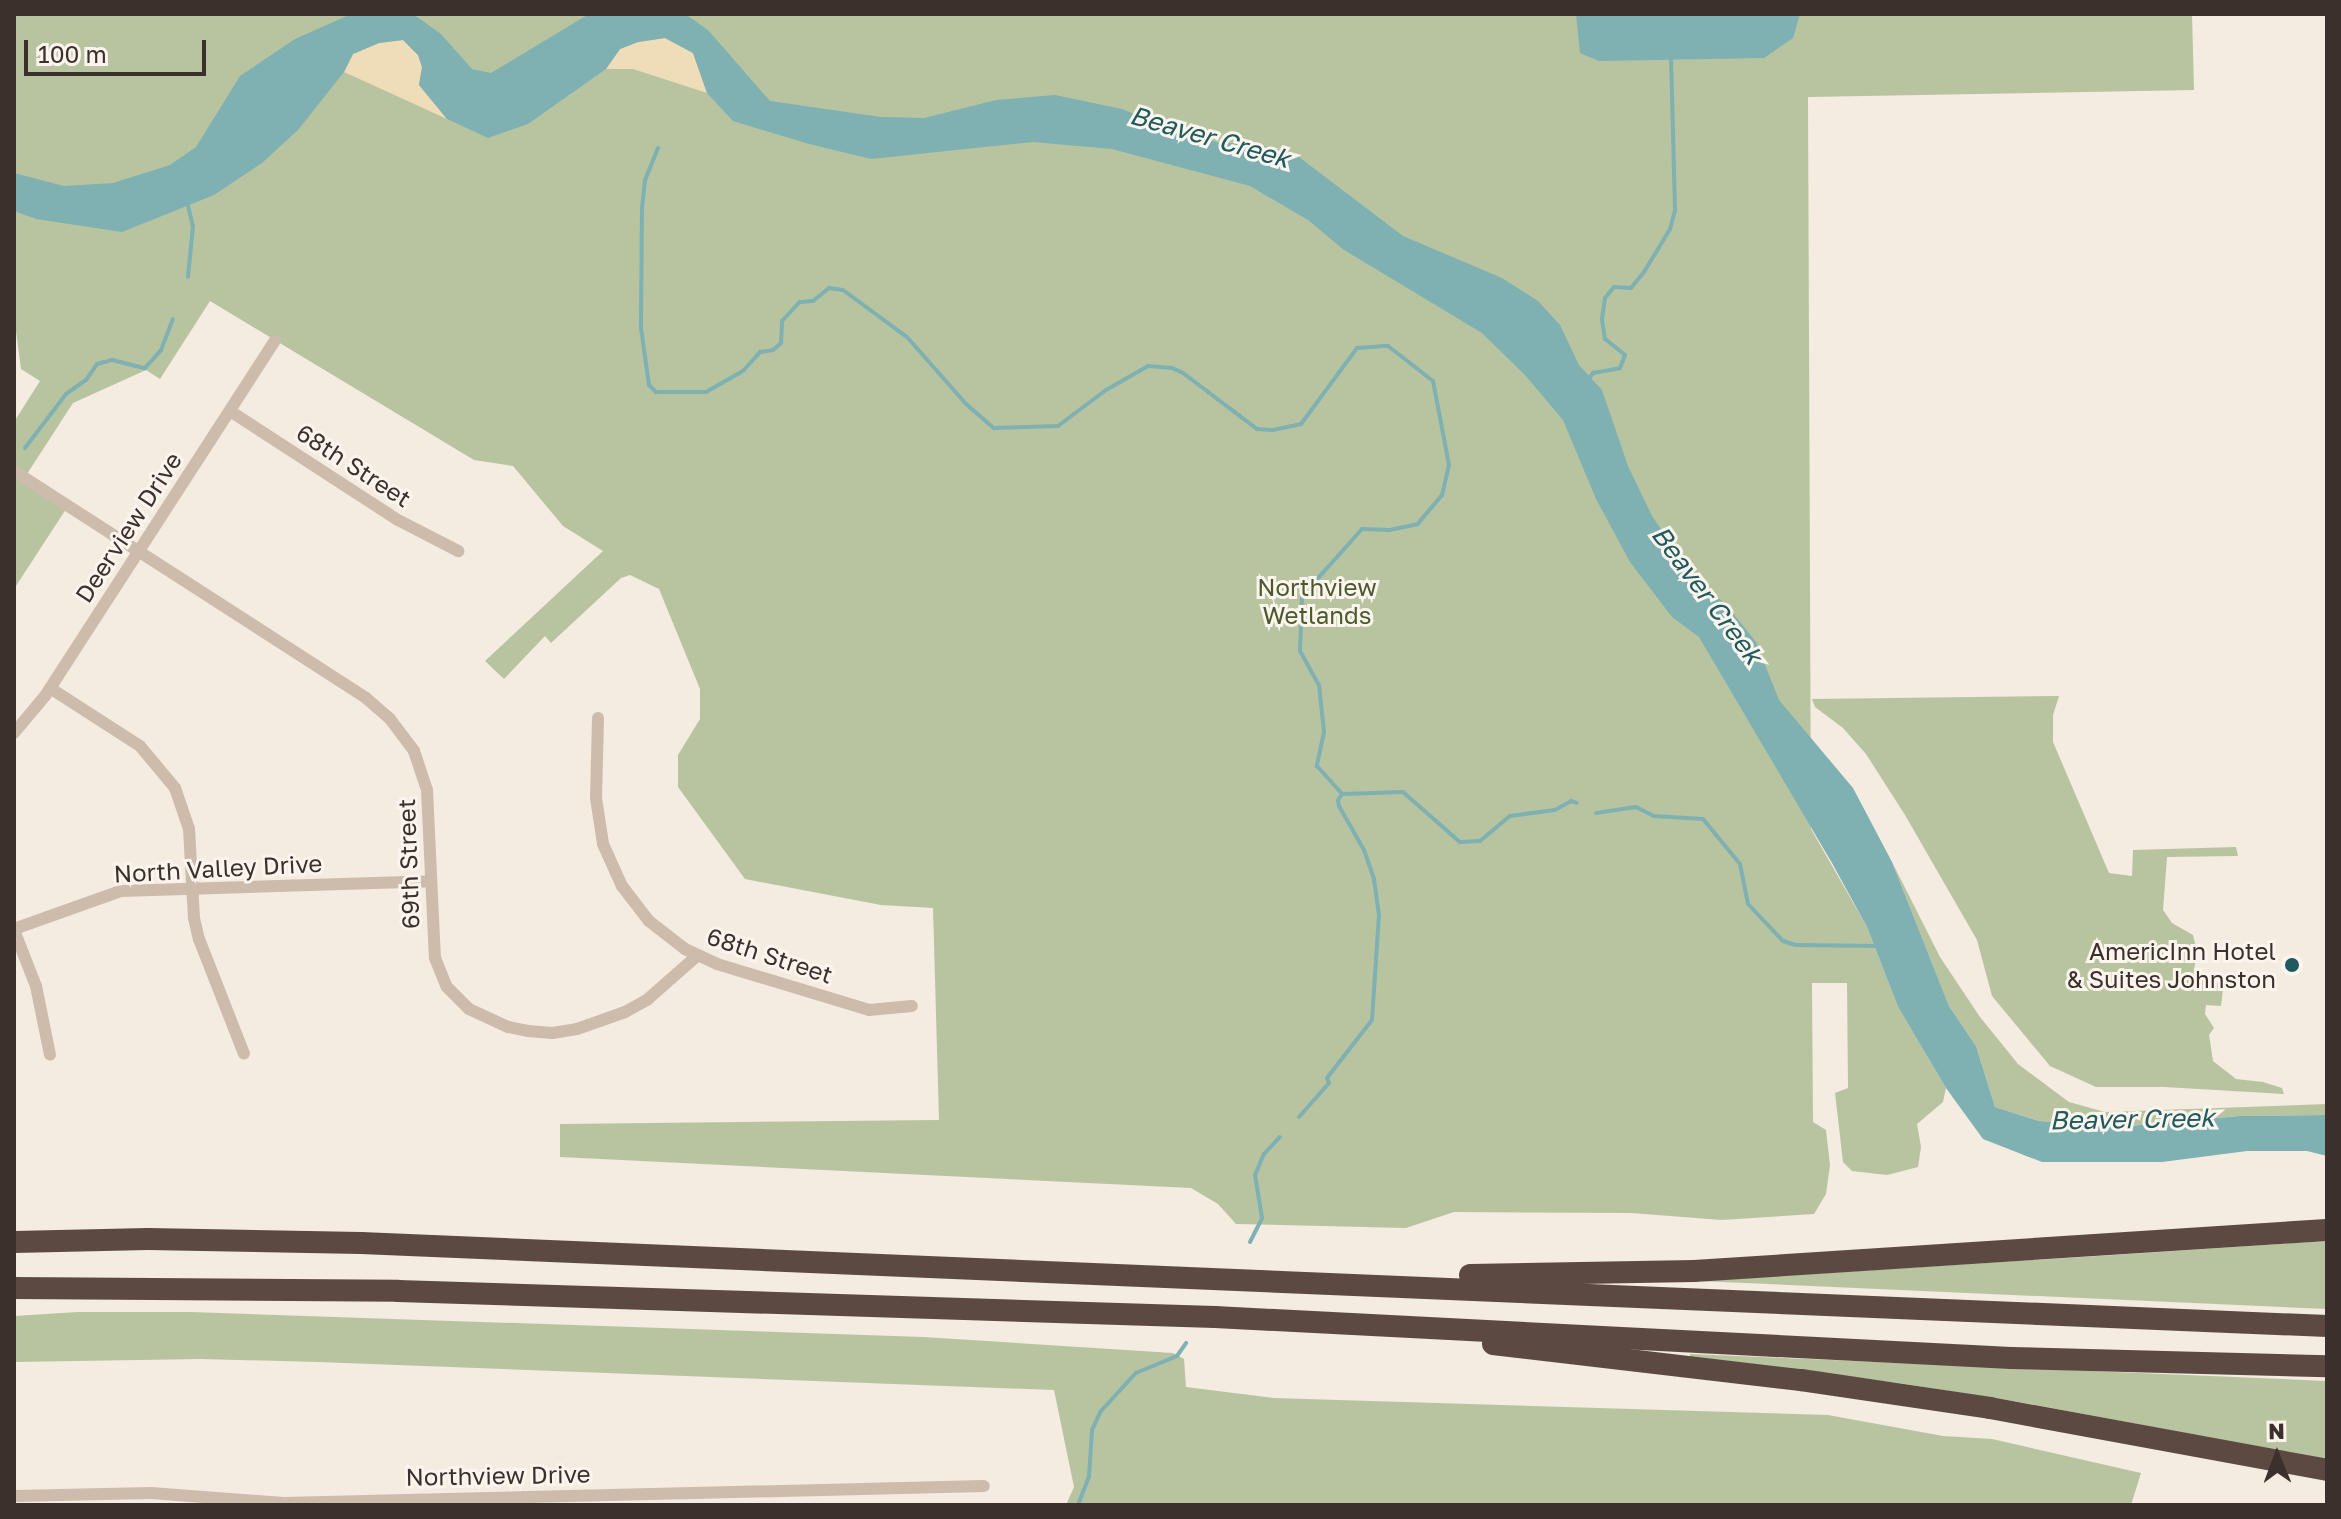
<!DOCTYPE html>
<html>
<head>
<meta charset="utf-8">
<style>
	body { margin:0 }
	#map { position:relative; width:2341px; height:1519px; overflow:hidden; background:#f4ebe1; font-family:"Golos Text",sans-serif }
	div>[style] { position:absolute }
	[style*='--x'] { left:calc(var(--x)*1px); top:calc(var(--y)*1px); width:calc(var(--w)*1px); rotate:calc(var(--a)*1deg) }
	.green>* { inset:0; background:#b8c4a0 }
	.sand>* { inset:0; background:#efdcb8 }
	.water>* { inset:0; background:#7fb0b2 }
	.stream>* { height:4px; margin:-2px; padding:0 2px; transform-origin:2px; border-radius:2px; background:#7fb0b2 }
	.minor>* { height:12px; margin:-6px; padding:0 6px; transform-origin:6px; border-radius:6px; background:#cdbbac }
	.motorway>* { height:22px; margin:-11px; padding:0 11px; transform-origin:11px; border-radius:11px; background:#5c4a42 }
	.dots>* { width:22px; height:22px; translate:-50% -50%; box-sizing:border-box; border:4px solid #fbf5ee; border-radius:50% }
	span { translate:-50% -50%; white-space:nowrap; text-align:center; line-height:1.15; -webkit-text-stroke:6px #fbf5ee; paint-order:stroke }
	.street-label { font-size:24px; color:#3b302b }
	.park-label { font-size:24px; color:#4a5a2e }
	.poi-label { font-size:24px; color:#3b302b }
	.right { translate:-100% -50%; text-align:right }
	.water-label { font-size:26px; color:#1f5a5e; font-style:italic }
	.frame { position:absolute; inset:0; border:16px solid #3b302b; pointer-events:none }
	.north { position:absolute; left:2237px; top:1415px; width:80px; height:80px; -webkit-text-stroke:6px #fbf5ee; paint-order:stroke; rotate:359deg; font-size:22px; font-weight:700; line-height:32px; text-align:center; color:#3b302b }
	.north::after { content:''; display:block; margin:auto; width:28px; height:36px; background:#3b302b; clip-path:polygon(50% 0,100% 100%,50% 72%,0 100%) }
	.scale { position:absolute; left:24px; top:40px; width:182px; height:36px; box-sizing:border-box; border:4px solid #3b302b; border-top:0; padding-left:10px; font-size:24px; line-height:28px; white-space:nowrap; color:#3b302b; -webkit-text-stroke:6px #fbf5ee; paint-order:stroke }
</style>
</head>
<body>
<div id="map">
	<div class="green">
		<div style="clip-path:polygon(14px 14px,2192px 14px,2194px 90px,1808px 97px,1811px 829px,1867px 927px,1898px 1007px,1946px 1088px,1943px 1102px,1917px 1124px,1921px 1147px,1918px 1167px,1887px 1175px,1852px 1171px,1843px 1162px,1835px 1093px,1848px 1088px,1847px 983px,1812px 983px,1813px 1122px,1826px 1130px,1830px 1165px,1826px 1194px,1814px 1214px,1722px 1220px,1631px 1213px,1454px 1212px,1406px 1228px,1236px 1224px,1218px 1204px,1191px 1188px,560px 1157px,560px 1124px,939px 1120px,933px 908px,881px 905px,745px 879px,678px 787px,678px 755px,700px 719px,700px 689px,659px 589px,630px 575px,621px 578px,551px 643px,545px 636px,504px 679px,485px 661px,603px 551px,563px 526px,513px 466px,474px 460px,210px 301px,160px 379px,146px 370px,73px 403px,25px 477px,68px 506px,14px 589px,14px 422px,40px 381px,21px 369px,14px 316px)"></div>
		<div style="clip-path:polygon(2059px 696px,2053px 715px,2053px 742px,2109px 873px,2132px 876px,2133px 850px,2236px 847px,2238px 856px,2167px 857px,2163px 910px,2172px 923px,2193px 935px,2197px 951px,2193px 977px,2209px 974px,2223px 989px,2221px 1006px,2206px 1005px,2205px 1014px,2214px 1028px,2209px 1035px,2213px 1061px,2236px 1079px,2263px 1082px,2282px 1088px,2284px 1094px,2164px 1087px,2096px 1087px,2050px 1066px,1992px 996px,1977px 940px,1905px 815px,1866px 754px,1843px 728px,1815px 707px,1812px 699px)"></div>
		<div style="clip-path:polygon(1892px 862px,1940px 957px,1980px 1017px,2018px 1064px,2069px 1102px,2105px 1112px,2327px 1104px,2327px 1115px,2240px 1116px,2119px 1127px,2039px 1121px,1995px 1107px,1976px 1046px,1949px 1006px)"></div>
		<div style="clip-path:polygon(2327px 1241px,2327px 1309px,1699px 1281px,2114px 1255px)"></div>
		<div style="clip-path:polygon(78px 1312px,191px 1312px,923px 1337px,1173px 1353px,1184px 1359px,1186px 1387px,1273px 1398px,1828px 1415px,1943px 1436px,1992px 1439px,2141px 1473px,2131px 1505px,1066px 1505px,1074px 1487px,1054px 1390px,318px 1362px,201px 1359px,14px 1362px,14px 1316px)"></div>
		<div style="clip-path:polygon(1690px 1354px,2327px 1381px,2327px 1460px,2031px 1404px,1899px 1383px,1690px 1359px)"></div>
	</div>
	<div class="sand">
		<div style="clip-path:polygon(665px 38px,693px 53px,707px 93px,633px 69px,606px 69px,620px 49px,638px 42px)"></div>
		<div style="clip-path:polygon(403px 40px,418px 55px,422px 67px,419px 85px,447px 119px,344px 72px,353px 54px,379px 43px)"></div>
	</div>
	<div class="water">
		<div style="clip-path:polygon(351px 14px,413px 14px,441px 34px,472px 69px,491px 73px,589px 14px,685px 14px,708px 30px,770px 101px,881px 117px,924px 118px,996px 100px,1055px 95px,1122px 109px,1181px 133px,1221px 143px,1252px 143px,1295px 154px,1403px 236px,1502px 278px,1538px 301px,1560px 325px,1579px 365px,1602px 390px,1628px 466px,1652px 516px,1690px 571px,1728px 607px,1756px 642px,1779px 700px,1853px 788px,1892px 862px,1949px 1006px,1976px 1046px,1995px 1107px,2039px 1121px,2119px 1127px,2240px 1116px,2327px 1115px,2327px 1156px,2307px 1151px,2247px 1151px,2162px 1162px,2042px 1162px,1983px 1139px,1946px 1088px,1898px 1007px,1867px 927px,1832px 863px,1699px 637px,1672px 617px,1630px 562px,1596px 499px,1563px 420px,1525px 375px,1482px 333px,1344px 250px,1308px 220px,1250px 186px,1112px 149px,1033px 142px,871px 159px,809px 144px,733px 121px,707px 93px,693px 53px,665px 38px,638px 42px,620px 49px,606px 69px,528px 124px,488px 138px,447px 119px,419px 85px,422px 67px,418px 55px,403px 40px,379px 43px,353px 54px,344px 72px,298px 130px,262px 163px,214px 195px,122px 232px,36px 219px,14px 211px,14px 173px,64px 186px,113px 183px,170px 165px,196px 147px,240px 76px,295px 39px)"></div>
		<div style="clip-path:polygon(1576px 14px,1800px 14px,1793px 38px,1764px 58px,1599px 61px,1580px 53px)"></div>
	</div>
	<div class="stream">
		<div style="--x:658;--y:148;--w:35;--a:112"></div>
		<div style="--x:645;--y:180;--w:27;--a:96"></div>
		<div style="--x:642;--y:207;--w:121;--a:90.5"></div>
		<div style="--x:641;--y:328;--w:58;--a:82"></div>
		<div style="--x:649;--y:385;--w:10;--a:45"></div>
		<div style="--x:656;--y:392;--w:50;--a:0"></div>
		<div style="--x:706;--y:392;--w:43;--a:-29.6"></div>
		<div style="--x:743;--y:371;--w:25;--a:-48"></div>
		<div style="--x:760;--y:352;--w:13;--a:-9"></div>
		<div style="--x:773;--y:350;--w:11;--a:-41"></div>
		<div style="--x:781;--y:343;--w:22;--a:-87"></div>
		<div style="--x:782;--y:321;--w:26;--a:-47"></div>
		<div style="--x:800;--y:302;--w:13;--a:-4"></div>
		<div style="--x:813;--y:301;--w:21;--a:-39"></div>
		<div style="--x:829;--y:288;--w:14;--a:8"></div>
		<div style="--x:843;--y:290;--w:79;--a:36.3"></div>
		<div style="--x:907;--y:337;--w:89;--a:48.6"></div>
		<div style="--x:966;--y:404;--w:37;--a:41"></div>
		<div style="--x:994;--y:428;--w:64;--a:-1.8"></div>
		<div style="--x:1058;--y:426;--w:60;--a:-36.9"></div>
		<div style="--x:1106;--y:390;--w:48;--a:-29.7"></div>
		<div style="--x:1148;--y:366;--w:24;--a:5"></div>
		<div style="--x:1172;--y:368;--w:12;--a:24"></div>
		<div style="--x:1183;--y:373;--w:93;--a:37.1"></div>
		<div style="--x:1257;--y:429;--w:16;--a:4"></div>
		<div style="--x:1273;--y:430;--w:29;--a:-12"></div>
		<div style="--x:1301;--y:424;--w:94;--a:-53.6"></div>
		<div style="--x:1357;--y:348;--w:31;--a:-4"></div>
		<div style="--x:1388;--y:346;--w:57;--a:37.9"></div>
		<div style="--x:1433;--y:381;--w:86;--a:79.2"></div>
		<div style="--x:1449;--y:465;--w:31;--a:103"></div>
		<div style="--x:1442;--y:495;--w:38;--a:130"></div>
		<div style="--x:1418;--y:524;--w:30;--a:168"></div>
		<div style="--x:1389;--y:530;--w:27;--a:-178"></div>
		<div style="--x:1362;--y:529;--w:90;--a:131.8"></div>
		<div style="--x:1302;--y:596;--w:55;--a:92.1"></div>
		<div style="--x:1300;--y:651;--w:39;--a:61"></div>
		<div style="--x:1319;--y:685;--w:47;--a:83.9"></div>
		<div style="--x:1324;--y:732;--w:35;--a:102"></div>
		<div style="--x:1317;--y:766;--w:38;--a:48"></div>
		<div style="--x:1342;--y:794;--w:61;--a:-1.9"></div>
		<div style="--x:1403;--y:792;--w:76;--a:41.3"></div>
		<div style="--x:1460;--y:842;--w:20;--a:-3"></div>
		<div style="--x:1480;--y:841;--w:39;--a:-40"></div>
		<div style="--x:1510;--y:816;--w:45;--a:-7.6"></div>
		<div style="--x:1555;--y:810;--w:18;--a:-29"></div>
		<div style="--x:1571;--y:801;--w:6;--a:18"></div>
		<div style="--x:187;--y:201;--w:26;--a:77"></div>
		<div style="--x:193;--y:226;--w:51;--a:95.6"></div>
		<div style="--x:1588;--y:380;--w:9;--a:-54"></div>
		<div style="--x:1593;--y:373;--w:27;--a:-10"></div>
		<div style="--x:1620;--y:368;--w:14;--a:-69"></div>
		<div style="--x:1625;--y:355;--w:26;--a:-141"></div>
		<div style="--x:1605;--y:339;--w:20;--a:-99"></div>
		<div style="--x:1602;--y:319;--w:21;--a:-82"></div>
		<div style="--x:1605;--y:298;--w:14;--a:-51"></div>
		<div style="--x:1614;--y:287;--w:17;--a:3"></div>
		<div style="--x:1631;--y:288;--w:21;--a:-51"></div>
		<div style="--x:1644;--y:272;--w:50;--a:-58.8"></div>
		<div style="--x:1670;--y:229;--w:20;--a:-75"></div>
		<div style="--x:1675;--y:210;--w:152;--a:-91.5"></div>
		<div style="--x:25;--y:448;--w:68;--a:-52.8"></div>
		<div style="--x:66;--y:394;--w:24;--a:-35"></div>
		<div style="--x:86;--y:380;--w:19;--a:-55"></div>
		<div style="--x:97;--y:364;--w:16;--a:-15"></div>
		<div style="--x:112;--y:360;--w:34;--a:14"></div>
		<div style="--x:145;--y:368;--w:24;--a:-48"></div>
		<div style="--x:161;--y:350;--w:33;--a:-69"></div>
		<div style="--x:1596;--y:813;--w:40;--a:-8.5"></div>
		<div style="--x:1636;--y:807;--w:20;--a:27"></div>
		<div style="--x:1654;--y:816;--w:49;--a:3.5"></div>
		<div style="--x:1703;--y:819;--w:58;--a:50.6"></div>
		<div style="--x:1740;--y:864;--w:41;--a:78.7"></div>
		<div style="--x:1748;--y:904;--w:51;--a:46.6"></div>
		<div style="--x:1783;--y:941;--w:13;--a:18"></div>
		<div style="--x:1795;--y:945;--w:85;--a:0.7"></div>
		<div style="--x:1299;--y:1117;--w:45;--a:-48.6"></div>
		<div style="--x:1329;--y:1083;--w:5;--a:-112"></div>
		<div style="--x:1327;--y:1078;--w:73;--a:-52.2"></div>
		<div style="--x:1372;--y:1020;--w:105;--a:-86.2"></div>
		<div style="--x:1379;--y:915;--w:36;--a:-98"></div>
		<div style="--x:1374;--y:879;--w:31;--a:-109"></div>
		<div style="--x:1364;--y:850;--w:51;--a:-119.6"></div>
		<div style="--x:1339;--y:806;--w:6;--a:-99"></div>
		<div style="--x:1338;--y:800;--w:7;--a:-56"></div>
		<div style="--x:1250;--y:1242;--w:27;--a:-63"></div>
		<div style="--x:1262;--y:1218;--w:44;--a:-99.2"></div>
		<div style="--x:1255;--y:1175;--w:23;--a:-67"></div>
		<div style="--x:1264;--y:1154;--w:23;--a:-47"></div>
		<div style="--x:1078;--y:1505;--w:30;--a:-69"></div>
		<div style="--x:1089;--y:1477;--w:47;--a:-86.3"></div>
		<div style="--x:1092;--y:1430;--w:21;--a:-65"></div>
		<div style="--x:1101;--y:1411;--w:52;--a:-47.4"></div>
		<div style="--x:1136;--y:1373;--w:44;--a:-22.5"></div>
		<div style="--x:1177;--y:1356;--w:16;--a:-55"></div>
	</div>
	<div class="minor">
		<div style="--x:230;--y:411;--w:200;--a:33"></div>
		<div style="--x:398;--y:520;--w:68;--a:27.3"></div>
		<div style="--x:14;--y:471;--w:419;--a:32.8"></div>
		<div style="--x:366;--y:698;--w:32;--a:41"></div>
		<div style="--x:390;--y:719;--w:40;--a:53"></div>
		<div style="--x:414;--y:751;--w:41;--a:71.6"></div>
		<div style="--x:427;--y:790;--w:168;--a:87.3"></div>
		<div style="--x:435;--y:958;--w:31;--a:68"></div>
		<div style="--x:447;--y:987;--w:31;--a:45"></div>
		<div style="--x:469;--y:1009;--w:43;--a:24.8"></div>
		<div style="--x:508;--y:1027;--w:20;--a:11"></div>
		<div style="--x:528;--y:1031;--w:24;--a:5"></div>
		<div style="--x:552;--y:1033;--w:25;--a:-9"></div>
		<div style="--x:577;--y:1029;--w:51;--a:-19.5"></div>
		<div style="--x:625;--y:1012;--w:26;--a:-29"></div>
		<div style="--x:648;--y:999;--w:65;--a:-41.3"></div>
		<div style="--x:50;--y:688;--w:107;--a:32.8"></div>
		<div style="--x:140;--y:746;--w:55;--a:50.2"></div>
		<div style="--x:175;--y:788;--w:43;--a:71.1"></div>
		<div style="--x:189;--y:829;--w:89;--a:86.8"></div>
		<div style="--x:194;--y:918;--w:22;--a:77"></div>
		<div style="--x:199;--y:939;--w:123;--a:68.6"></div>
		<div style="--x:598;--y:718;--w:80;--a:91.4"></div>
		<div style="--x:596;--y:798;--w:47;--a:81.3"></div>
		<div style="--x:603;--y:844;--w:46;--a:65.7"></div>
		<div style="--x:622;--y:886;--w:44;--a:52.4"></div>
		<div style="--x:649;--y:921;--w:46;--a:37.9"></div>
		<div style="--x:685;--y:949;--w:35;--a:25"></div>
		<div style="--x:717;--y:964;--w:159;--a:16.8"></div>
		<div style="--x:869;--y:1010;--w:43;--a:-5.3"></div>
		<div style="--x:14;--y:733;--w:48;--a:-50"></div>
		<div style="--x:45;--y:696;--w:423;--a:-57.1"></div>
		<div style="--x:14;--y:929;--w:114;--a:-19.6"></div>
		<div style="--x:121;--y:891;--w:310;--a:-1.8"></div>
		<div style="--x:14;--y:930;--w:60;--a:68.6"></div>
		<div style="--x:36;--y:986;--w:70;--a:78.5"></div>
		<div style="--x:14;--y:1496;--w:137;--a:-1.3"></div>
		<div style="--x:151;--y:1493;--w:133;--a:4.3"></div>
		<div style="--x:284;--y:1503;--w:700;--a:-1.39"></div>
	</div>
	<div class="motorway">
		<div style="--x:14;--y:1242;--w:134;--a:-1.3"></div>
		<div style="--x:148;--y:1239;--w:213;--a:1.1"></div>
		<div style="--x:361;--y:1243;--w:1968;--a:2.42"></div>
		<div style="--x:1470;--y:1275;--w:224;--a:-1"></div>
		<div style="--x:1694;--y:1271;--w:634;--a:-3.71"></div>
		<div style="--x:14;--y:1288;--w:384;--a:0.4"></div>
		<div style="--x:398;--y:1291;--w:817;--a:1.82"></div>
		<div style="--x:1215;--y:1317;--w:797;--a:2.95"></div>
		<div style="--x:2011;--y:1358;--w:316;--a:1.5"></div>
		<div style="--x:1493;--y:1344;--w:310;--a:6.7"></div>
		<div style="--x:1801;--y:1380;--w:191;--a:8.4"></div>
		<div style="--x:1990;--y:1408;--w:343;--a:10.4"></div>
	</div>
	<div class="dots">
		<div style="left:2292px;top:965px;background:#1f5a5e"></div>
	</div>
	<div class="street-label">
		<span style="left:354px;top:465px;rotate:33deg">68th Street</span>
		<span style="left:128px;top:527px;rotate:-57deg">Deerview Drive</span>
		<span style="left:408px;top:864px;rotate:-92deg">69th Street</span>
		<span style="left:218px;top:868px;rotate:-3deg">North Valley Drive</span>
		<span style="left:770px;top:955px;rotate:18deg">68th Street</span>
		<span style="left:498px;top:1475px;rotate:-1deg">Northview Drive</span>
	</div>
	<div class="park-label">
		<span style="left:1317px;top:601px">Northview<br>Wetlands</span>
	</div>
	<div class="poi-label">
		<span class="right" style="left:2276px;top:965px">AmericInn Hotel<br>&amp; Suites Johnston</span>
	</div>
	<div class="water-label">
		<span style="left:1210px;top:137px;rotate:16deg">Beaver Creek</span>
		<span style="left:1707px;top:595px;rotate:53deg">Beaver Creek</span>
		<span style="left:2132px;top:1119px;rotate:-1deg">Beaver Creek</span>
	</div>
	<div class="frame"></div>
	<div class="north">N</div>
	<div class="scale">100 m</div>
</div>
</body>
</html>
